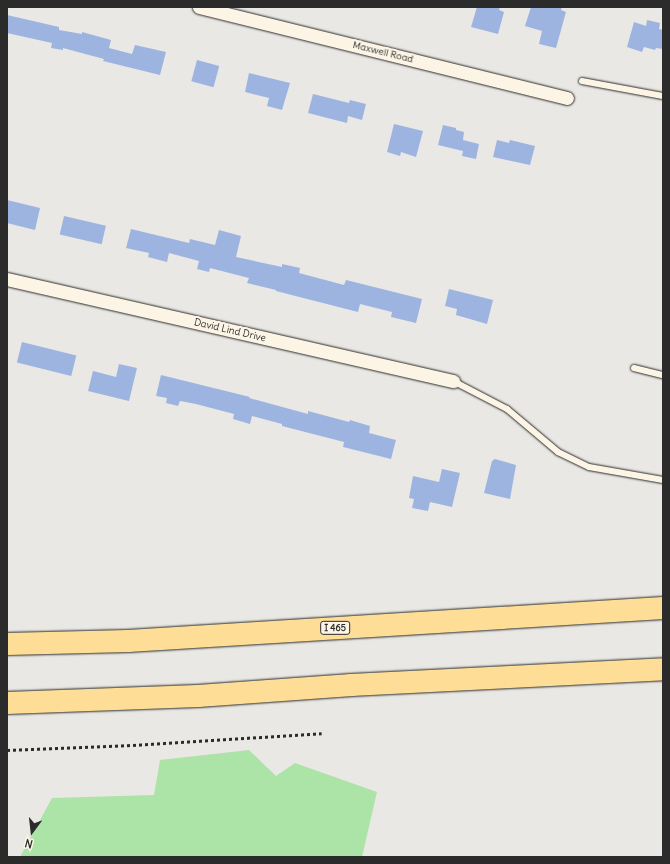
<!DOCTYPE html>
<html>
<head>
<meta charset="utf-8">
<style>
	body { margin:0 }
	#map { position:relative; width:670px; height:864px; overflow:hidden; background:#e9e8e4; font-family:Delius,sans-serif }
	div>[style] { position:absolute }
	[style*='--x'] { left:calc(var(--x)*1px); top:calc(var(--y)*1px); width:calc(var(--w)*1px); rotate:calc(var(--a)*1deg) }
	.green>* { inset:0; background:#ace4a7 }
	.building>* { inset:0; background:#9db4e1; transform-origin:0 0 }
	.path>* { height:2.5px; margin-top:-1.25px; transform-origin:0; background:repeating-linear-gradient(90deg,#2b2b2b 0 3px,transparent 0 6px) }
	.roads { filter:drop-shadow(0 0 1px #2b2b2b) drop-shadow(0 0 1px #2b2b2b) }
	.service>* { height:6px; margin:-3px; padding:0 3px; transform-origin:3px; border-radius:3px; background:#fcf5e5 }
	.minor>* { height:13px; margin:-6.5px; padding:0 6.5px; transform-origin:6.5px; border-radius:6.5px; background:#fcf5e5 }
	.motorway>* { height:22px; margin:-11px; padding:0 11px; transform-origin:11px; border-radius:11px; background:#fede96 }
	span { translate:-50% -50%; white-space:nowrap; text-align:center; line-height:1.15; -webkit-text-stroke:4px #fcf5e5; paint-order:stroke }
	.shield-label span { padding:1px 3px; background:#fcf5e5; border:1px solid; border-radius:3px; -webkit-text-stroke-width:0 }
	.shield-label { font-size:9px; color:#2b2b2b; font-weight:700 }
	.street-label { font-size:10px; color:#2b2b2b }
	.frame { position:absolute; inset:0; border:8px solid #2b2b2b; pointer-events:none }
	.north { position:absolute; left:12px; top:812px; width:40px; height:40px; -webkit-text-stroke:3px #fcf5e5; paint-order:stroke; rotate:195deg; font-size:11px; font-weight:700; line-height:16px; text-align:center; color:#2b2b2b }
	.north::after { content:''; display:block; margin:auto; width:14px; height:18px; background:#2b2b2b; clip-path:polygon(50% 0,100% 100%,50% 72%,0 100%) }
</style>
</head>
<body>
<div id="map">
	<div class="green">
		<div style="clip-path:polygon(249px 750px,276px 776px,295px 763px,377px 792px,362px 857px,20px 857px,52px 798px,154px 795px,160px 760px)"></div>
	</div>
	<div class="building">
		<div style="clip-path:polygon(477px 7px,500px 7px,499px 10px,504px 12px,498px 34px,471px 27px)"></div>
		<div style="clip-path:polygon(531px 7px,562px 7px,561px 10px,566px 12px,556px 48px,539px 44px,542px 31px,525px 26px)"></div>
		<div style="clip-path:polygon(7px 15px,59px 27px,59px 30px,82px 34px,82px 32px,111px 40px,109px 48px,132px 54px,135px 45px,166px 52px,160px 75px,103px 61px,104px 59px,63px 48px,63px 50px,51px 48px,52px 43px,7px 33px)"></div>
		<div style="clip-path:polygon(647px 20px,660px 23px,659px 29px,663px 30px,663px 49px,656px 48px,655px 50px,644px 47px,642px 52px,627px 47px,634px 22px,646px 26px)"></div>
		<div style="left:197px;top:60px;width:23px;height:22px;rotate:15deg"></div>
		<div style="clip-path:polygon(249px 73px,290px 83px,282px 110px,267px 106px,269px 98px,245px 92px)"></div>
		<div style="clip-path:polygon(313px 94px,349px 103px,350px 100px,366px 104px,362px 120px,348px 116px,347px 123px,308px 113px)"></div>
		<div style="clip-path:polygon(394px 124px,423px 131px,416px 157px,401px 152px,400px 156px,387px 152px)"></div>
		<div style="clip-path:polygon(443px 125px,456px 128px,456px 130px,464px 132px,463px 140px,479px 144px,476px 159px,462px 156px,463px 151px,438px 145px)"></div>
		<div style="clip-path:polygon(497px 140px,509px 143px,510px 140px,535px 146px,530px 165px,493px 157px)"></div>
		<div style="clip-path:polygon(7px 200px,40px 208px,35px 230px,7px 223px)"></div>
		<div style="left:64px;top:216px;width:43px;height:19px;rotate:13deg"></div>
		<div style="clip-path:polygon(131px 229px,189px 243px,190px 239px,215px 245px,219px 230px,241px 236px,236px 257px,282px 267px,282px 264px,300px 268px,299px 273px,344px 285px,346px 280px,422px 299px,416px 323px,391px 317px,392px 312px,360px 304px,358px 312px,276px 291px,276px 290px,247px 283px,249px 278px,210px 268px,209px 272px,197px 269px,199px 261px,169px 253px,167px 262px,148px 257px,149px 253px,126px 248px)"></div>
		<div style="clip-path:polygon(449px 289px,493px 300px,487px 324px,456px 315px,457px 309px,445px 306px)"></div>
		<div style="left:22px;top:342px;width:56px;height:21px;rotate:14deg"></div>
		<div style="clip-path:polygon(119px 364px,137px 368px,129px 401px,88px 391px,93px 371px,116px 377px)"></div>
		<div style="clip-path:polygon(161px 375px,250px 397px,249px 398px,308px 414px,308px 411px,349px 422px,350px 420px,370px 426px,369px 433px,396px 440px,391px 459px,343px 447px,344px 442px,282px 426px,282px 424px,252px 416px,250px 424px,233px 419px,234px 414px,196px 404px,180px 401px,178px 406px,166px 403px,167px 398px,156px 396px)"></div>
		<div style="clip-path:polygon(495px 459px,516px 465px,510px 499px,484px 493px,492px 461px)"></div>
		<div style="clip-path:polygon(442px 469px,460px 473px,452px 507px,430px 502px,428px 511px,412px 508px,414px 499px,409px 498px,413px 476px,439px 482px)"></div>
	</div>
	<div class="path">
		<div style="--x:7;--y:750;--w:126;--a:-2.3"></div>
		<div style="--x:133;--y:745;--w:189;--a:-3.6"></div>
	</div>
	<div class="roads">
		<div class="service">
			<div style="--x:582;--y:81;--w:82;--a:10.5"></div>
			<div style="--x:634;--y:368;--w:30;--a:14"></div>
			<div style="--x:453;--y:381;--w:61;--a:27.4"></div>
			<div style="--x:507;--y:409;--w:67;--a:40.1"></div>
			<div style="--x:558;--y:452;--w:34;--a:26"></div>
			<div style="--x:589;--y:467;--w:75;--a:10"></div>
		</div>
		<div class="minor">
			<div style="--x:199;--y:7;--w:379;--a:13.9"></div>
			<div style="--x:7;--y:279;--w:458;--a:12.9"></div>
		</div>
		<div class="motorway">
			<div style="--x:7;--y:644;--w:121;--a:-1.4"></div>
			<div style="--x:128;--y:641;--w:536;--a:-3.53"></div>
			<div style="--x:7;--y:703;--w:191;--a:-2.1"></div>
			<div style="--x:198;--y:696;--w:154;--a:-4.1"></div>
			<div style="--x:352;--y:685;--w:311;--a:-2.9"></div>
		</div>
	</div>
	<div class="shield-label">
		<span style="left:335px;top:628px">I 465</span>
	</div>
	<div class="street-label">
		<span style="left:383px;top:52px;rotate:14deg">Maxwell Road</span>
		<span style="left:230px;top:330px;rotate:13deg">David Lind Drive</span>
	</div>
	<div class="frame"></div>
	<div class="north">N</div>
</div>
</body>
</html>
